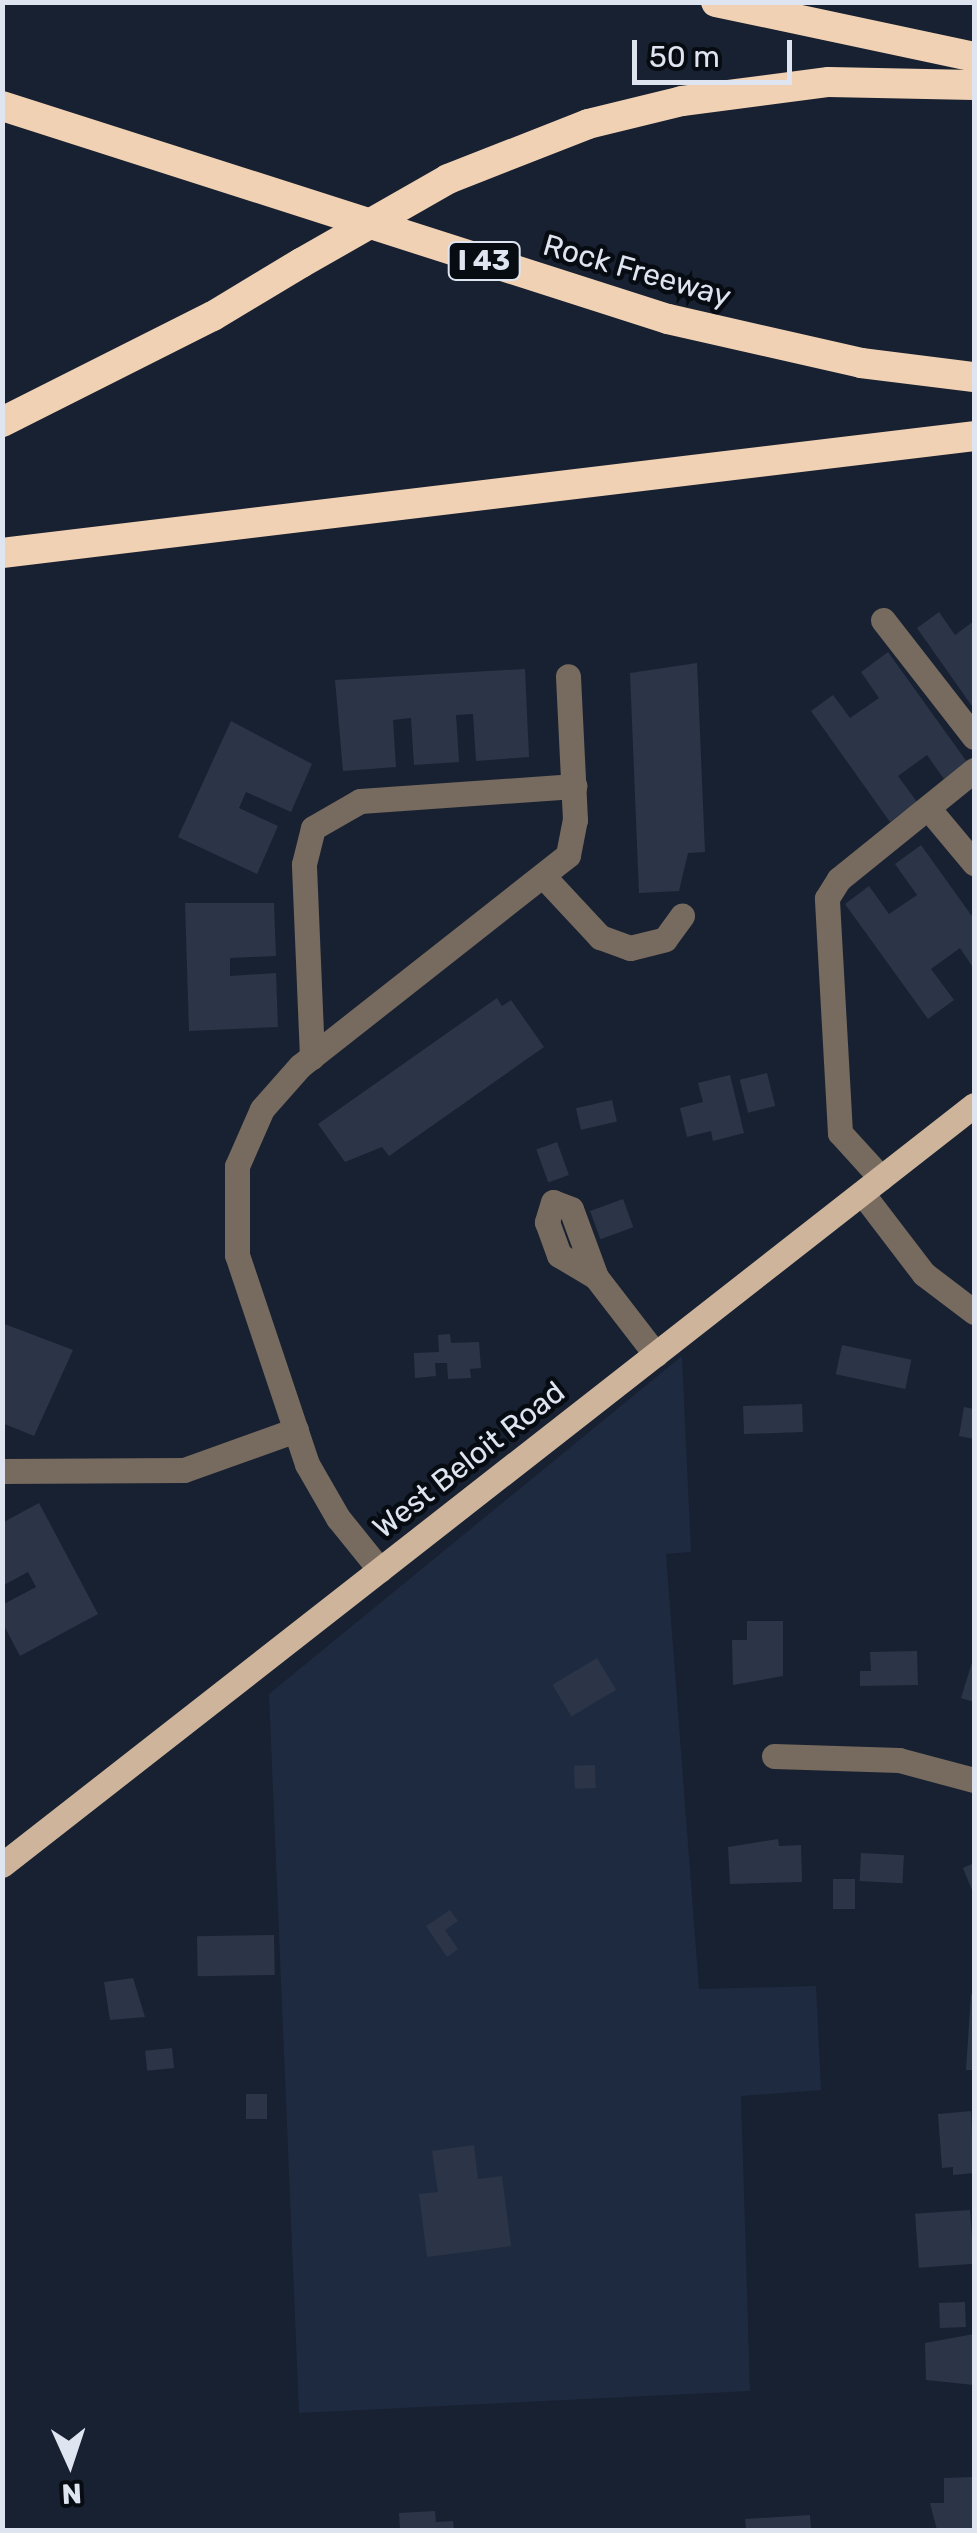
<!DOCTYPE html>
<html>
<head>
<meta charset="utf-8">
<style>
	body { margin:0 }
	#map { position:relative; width:977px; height:2533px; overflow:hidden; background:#182131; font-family:Rubik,sans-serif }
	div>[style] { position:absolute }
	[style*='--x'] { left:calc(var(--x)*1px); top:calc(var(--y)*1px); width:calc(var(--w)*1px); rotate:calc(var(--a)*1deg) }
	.built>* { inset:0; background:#1e2a40 }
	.building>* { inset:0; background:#2b3547; transform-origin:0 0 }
	.minor>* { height:25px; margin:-12.5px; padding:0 12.5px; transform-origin:12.5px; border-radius:12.5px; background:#776a5e }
	.major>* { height:25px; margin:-12.5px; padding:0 12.5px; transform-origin:12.5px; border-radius:12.5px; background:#ceb49b }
	.highway>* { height:30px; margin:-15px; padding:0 15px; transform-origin:15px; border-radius:15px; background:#f1d1b3 }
	.highway-bridge>* { height:30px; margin:-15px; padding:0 15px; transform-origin:15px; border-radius:15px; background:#f1d1b3 }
	span { translate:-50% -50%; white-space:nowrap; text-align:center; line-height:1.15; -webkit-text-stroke:9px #070b12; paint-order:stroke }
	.shield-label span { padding:2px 8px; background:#070b12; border:2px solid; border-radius:8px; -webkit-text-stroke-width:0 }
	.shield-label { font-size:28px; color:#dee4f0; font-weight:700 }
	.street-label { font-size:30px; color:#dee4f0 }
	.frame { position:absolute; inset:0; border:5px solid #dee4f0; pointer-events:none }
	.north { position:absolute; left:20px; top:2413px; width:100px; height:100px; -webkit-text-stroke:8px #070b12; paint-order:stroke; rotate:177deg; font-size:28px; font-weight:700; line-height:40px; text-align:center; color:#dee4f0 }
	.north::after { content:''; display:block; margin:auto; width:35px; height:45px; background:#dee4f0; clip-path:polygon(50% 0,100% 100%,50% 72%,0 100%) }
	.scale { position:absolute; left:632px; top:40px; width:160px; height:45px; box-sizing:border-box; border:5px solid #dee4f0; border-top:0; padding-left:12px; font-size:30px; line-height:35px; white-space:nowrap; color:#dee4f0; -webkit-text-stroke:8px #070b12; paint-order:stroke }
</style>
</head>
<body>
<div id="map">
	<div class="built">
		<div style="clip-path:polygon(682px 1356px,691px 1552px,666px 1554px,699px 1989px,816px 1986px,821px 2090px,741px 2096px,750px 2391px,299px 2413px,269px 1694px)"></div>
	</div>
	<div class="building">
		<div style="clip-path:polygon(939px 612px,955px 635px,974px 621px,974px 709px,917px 628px)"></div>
		<div style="clip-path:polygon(888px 652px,967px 762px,944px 779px,927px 755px,898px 776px,917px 802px,890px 822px,811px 711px,833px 695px,850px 718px,879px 698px,861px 672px)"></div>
		<div style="clip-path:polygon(697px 663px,705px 852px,688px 853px,679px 891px,639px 893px,630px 673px)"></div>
		<div style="clip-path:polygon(525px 669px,529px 757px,476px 761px,473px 714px,456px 715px,459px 762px,414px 765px,411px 718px,393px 720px,396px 767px,343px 771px,335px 680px)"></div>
		<div style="clip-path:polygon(231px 721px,312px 764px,291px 812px,246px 792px,239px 808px,278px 826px,257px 874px,178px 837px)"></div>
		<div style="clip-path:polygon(921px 845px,974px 919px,974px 969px,960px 948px,931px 969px,954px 1000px,928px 1019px,845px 904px,869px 886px,889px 914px,917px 895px,895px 864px)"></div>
		<div style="clip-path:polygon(185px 903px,274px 903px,276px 956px,230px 958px,230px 976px,276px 973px,278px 1027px,189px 1031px)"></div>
		<div style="clip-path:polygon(497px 998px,502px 1006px,511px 1000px,544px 1047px,389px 1156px,382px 1147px,345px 1162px,318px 1124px)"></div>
		<div style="left:767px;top:1073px;width:34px;height:28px;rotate:76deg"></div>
		<div style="clip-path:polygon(730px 1075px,744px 1133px,713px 1141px,711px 1131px,687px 1137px,680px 1108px,703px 1102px,698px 1083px)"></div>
		<div style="left:612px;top:1100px;width:22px;height:37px;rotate:77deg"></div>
		<div style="left:557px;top:1142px;width:35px;height:22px;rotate:70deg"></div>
		<div style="left:623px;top:1199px;width:30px;height:35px;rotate:70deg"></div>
		<div style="clip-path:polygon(2px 1323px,73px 1350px,34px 1436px,2px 1423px)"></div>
		<div style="clip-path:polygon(450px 1334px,451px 1343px,479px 1342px,481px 1368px,470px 1369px,471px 1378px,448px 1379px,447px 1363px,435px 1363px,436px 1376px,415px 1378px,414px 1353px,439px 1352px,438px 1335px)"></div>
		<div style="left:842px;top:1345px;width:71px;height:30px;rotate:12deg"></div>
		<div style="left:802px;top:1404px;width:28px;height:59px;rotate:88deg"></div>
		<div style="clip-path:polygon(964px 1407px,974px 1409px,974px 1439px,959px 1436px)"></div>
		<div style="clip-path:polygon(39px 1503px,98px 1614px,20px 1656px,2px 1622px,2px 1605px,36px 1587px,28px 1572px,2px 1586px,2px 1523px)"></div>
		<div style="clip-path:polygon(747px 1621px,783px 1621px,783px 1676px,733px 1685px,732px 1640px,747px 1640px)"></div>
		<div style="clip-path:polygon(917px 1651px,918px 1685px,860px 1686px,860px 1671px,871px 1671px,870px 1652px)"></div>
		<div style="clip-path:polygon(974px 1656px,974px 1702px,961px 1698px)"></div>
		<div style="left:597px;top:1658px;width:37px;height:52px;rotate:59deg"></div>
		<div style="left:595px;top:1765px;width:23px;height:21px;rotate:88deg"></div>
		<div style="clip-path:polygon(778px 1839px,779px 1846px,801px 1845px,802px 1882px,730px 1884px,728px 1847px)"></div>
		<div style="left:861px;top:1853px;width:43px;height:28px;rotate:3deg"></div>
		<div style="clip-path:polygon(974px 1863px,974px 1895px,963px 1868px)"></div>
		<div style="left:833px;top:1879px;width:22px;height:30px"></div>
		<div style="clip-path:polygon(450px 1910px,458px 1921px,445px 1930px,458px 1949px,447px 1957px,426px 1926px)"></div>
		<div style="left:274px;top:1935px;width:40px;height:77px;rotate:89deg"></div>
		<div style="clip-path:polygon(133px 1978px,145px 2017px,110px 2020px,104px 1982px)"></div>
		<div style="clip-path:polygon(971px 1994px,974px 1995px,974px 2070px,966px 2070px)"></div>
		<div style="left:172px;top:2048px;width:20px;height:27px;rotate:84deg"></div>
		<div style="left:267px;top:2094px;width:25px;height:21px;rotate:90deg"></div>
		<div style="clip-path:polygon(971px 2111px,974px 2173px,953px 2175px,953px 2167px,942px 2168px,938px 2114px)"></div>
		<div style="clip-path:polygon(474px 2145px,478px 2179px,502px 2176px,511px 2246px,427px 2257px,419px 2194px,438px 2192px,432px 2151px)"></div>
		<div style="left:970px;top:2210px;width:54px;height:55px;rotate:86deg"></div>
		<div style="left:965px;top:2302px;width:25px;height:26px;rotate:88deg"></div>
		<div style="clip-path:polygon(974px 2334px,974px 2385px,926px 2380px,925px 2343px)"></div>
		<div style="clip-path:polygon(974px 2477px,974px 2530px,937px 2530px,930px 2503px,944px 2503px,944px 2478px)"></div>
		<div style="clip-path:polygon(435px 2511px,436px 2522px,453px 2521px,454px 2530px,400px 2530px,399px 2513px)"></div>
		<div style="clip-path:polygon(810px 2515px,811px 2530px,746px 2530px,745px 2519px)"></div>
	</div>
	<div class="minor">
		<div style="--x:883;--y:620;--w:148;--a:52.1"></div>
		<div style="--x:928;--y:808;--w:72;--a:50.1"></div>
		<div style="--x:545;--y:878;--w:81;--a:47"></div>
		<div style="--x:600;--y:937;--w:32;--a:20"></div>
		<div style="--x:630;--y:948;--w:36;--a:-14"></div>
		<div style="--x:665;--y:939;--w:29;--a:-54"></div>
		<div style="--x:312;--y:1057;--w:193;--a:-92.4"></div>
		<div style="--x:304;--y:864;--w:37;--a:-76"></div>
		<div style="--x:313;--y:828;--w:54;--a:-29.9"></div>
		<div style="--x:360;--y:801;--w:215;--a:-4"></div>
		<div style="--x:881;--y:1178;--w:61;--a:-132.3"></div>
		<div style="--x:840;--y:1133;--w:235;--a:-93.2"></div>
		<div style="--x:827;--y:898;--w:22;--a:-58"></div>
		<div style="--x:839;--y:879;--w:174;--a:-38.9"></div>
		<div style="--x:862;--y:1193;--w:102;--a:52.6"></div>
		<div style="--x:924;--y:1274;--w:63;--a:37.2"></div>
		<div style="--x:596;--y:1277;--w:72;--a:-110.2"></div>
		<div style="--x:571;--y:1209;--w:19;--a:-159"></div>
		<div style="--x:553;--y:1202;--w:21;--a:107"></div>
		<div style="--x:547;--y:1222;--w:35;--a:70"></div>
		<div style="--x:559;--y:1255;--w:43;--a:30.7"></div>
		<div style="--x:596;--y:1277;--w:98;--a:52.4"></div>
		<div style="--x:2;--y:1471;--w:182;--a:-0.3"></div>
		<div style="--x:184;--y:1470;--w:119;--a:-19.7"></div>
		<div style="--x:380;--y:1570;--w:67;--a:-128.9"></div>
		<div style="--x:338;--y:1518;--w:62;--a:-119.9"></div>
		<div style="--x:307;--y:1464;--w:220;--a:-108.5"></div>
		<div style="--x:237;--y:1255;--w:89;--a:-90"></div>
		<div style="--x:237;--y:1166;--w:62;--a:-66.3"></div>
		<div style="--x:262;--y:1109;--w:57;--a:-48.5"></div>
		<div style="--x:300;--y:1066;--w:341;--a:-38.2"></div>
		<div style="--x:568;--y:855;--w:36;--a:-79"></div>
		<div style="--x:575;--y:820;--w:144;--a:-92.8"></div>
		<div style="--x:774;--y:1756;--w:125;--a:1.8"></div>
		<div style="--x:899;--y:1760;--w:78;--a:14.9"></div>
	</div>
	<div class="major">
		<div style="--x:2;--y:1865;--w:1234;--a:-38.02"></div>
	</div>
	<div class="highway">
		<div style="--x:716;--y:2;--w:264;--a:12"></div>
		<div style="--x:2;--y:106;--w:699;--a:17.74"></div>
		<div style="--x:668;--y:319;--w:198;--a:12.8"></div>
		<div style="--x:861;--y:363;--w:114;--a:7.1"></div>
		<div style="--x:448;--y:179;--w:150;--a:-21.4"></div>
		<div style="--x:588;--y:124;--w:97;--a:-13.7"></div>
		<div style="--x:682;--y:101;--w:148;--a:-7.4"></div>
		<div style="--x:829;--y:82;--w:145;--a:1.2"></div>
		<div style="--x:2;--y:422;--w:236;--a:-26.7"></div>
		<div style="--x:213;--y:316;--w:103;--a:-31.1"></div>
		<div style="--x:2;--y:553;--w:979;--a:-6.86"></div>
	</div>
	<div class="highway-bridge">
		<div style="--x:301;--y:263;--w:169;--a:-29.7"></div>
	</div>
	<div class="shield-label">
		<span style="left:484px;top:261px">I 43</span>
	</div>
	<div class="street-label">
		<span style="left:637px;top:271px;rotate:16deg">Rock Freeway</span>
		<span style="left:469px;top:1460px;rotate:-38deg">West Beloit Road</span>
	</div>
	<div class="frame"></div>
	<div class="north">N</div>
	<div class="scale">50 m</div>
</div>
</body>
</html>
